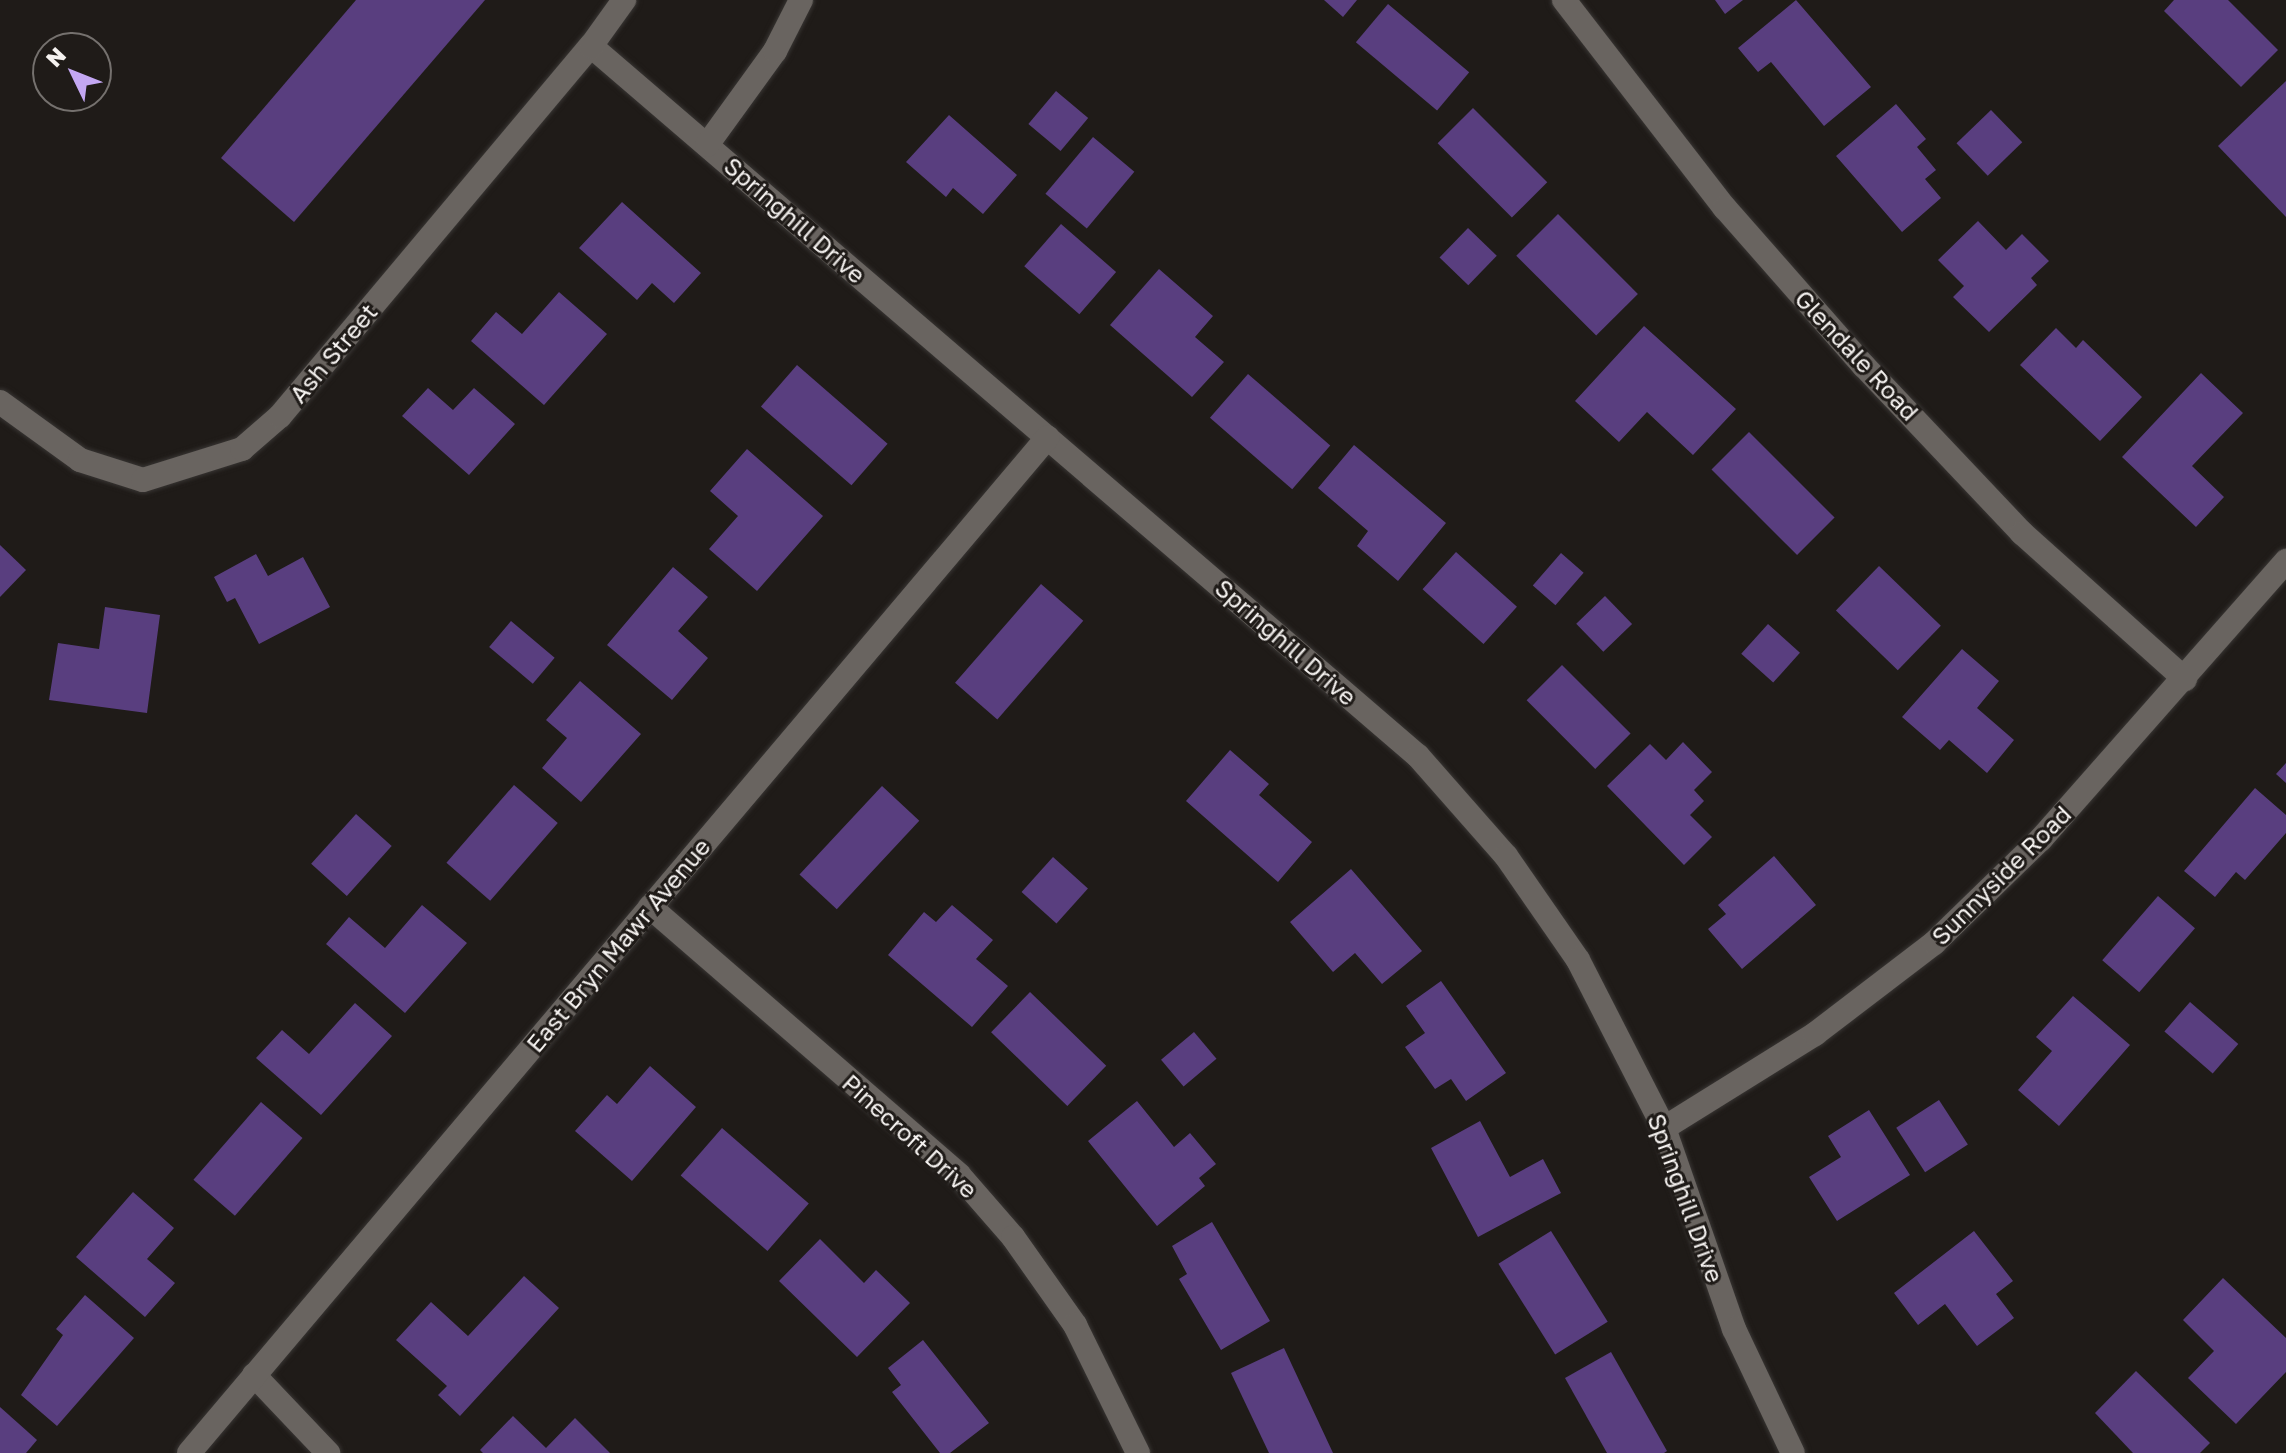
<!DOCTYPE html>
<html>
<head>
<meta charset="utf-8">
<style>
	body { margin:0 }
	#map { position:relative; width:2286px; height:1453px; overflow:hidden; background:#1f1b18; font-family:"Golos Text",sans-serif }
	div>[style] { position:absolute }
	[style*='--x'] { left:calc(var(--x)*1px); top:calc(var(--y)*1px); width:calc(var(--w)*1px); rotate:calc(var(--a)*1deg) }
	.building>* { inset:0; background:#593e7f; transform-origin:0 0 }
	.roads { filter:drop-shadow(0 0 2px #383533) drop-shadow(0 0 2px #383533) }
	.minor>* { height:24px; margin:-12px; padding:0 12px; transform-origin:12px; border-radius:12px; background:#696460 }
	span { translate:-50% -50%; white-space:nowrap; text-align:center; line-height:1.15; -webkit-text-stroke:6px #1f1b18; paint-order:stroke }
	.street-label { font-size:24px; color:#f5f2f0 }
	.north { position:absolute; left:32px; top:32px; width:80px; height:80px; box-sizing:border-box; background:#1f1b18; border:2px solid #75716e; border-radius:50%; rotate:313deg; font-size:22px; font-weight:700; line-height:32px; text-align:center; color:#f5f2f0 }
	.north::after { content:''; display:block; margin:auto; width:28px; height:36px; background:#c3a7f2; clip-path:polygon(50% 0,100% 100%,50% 72%,0 100%) }
</style>
</head>
<body>
<div id="map">
	<div class="building">
		<div style="clip-path:polygon(356px 0,485px 0,294px 222px,221px 158px)"></div>
		<div style="clip-path:polygon(1324px 0,1357px 0,1343px 17px)"></div>
		<div style="clip-path:polygon(1715px 0,1743px 0,1725px 14px)"></div>
		<div style="clip-path:polygon(1796px 0,1871px 87px,1824px 126px,1771px 62px,1758px 72px,1738px 48px)"></div>
		<div style="clip-path:polygon(2174px 0,2228px 0,2278px 50px,2241px 87px,2164px 11px)"></div>
		<div style="left:1388px;top:4px;width:106px;height:50px;rotate:40deg"></div>
		<div style="clip-path:polygon(2286px 81px,2286px 217px,2218px 146px)"></div>
		<div style="left:1056px;top:91px;width:42px;height:43px;rotate:40deg"></div>
		<div style="clip-path:polygon(1896px 104px,1926px 139px,1917px 147px,1936px 170px,1925px 179px,1941px 198px,1902px 232px,1836px 156px)"></div>
		<div style="left:1473px;top:108px;width:105px;height:50px;rotate:45deg"></div>
		<div style="left:1991px;top:110px;width:45px;height:48px;rotate:46deg"></div>
		<div style="clip-path:polygon(949px 115px,1017px 175px,983px 214px,953px 188px,946px 197px,906px 162px)"></div>
		<div style="left:1093px;top:137px;width:54px;height:74px;rotate:40deg"></div>
		<div style="clip-path:polygon(622px 202px,701px 273px,674px 303px,652px 283px,637px 300px,579px 248px)"></div>
		<div style="left:1558px;top:214px;width:113px;height:59px;rotate:45deg"></div>
		<div style="clip-path:polygon(1978px 221px,2006px 250px,2022px 234px,2049px 261px,2031px 278px,2037px 285px,1989px 332px,1953px 297px,1964px 286px,1938px 260px)"></div>
		<div style="left:1061px;top:224px;width:73px;height:56px;rotate:41deg"></div>
		<div style="left:1468px;top:228px;width:40px;height:41px;rotate:44deg"></div>
		<div style="clip-path:polygon(1159px 269px,1213px 316px,1195px 337px,1224px 362px,1192px 397px,1110px 325px)"></div>
		<div style="clip-path:polygon(559px 292px,607px 334px,544px 405px,471px 341px,496px 312px,522px 334px)"></div>
		<div style="clip-path:polygon(1644px 326px,1736px 409px,1693px 455px,1647px 412px,1619px 442px,1575px 401px)"></div>
		<div style="clip-path:polygon(2056px 328px,2076px 348px,2083px 340px,2142px 397px,2100px 441px,2020px 365px)"></div>
		<div style="left:797px;top:365px;width:120px;height:55px;rotate:41deg"></div>
		<div style="clip-path:polygon(2201px 373px,2243px 413px,2192px 466px,2224px 497px,2196px 527px,2122px 457px)"></div>
		<div style="left:1248px;top:374px;width:109px;height:58px;rotate:41deg"></div>
		<div style="clip-path:polygon(428px 388px,453px 410px,474px 388px,515px 424px,469px 475px,402px 416px)"></div>
		<div style="left:1749px;top:432px;width:121px;height:53px;rotate:45deg"></div>
		<div style="clip-path:polygon(1354px 445px,1446px 523px,1398px 581px,1357px 546px,1368px 531px,1318px 488px)"></div>
		<div style="clip-path:polygon(747px 449px,823px 516px,757px 591px,709px 549px,738px 516px,710px 491px)"></div>
		<div style="clip-path:polygon(0 545px,26px 570px,0 597px)"></div>
		<div style="left:1456px;top:552px;width:82px;height:50px;rotate:42deg"></div>
		<div style="left:1561px;top:553px;width:30px;height:43px;rotate:41deg"></div>
		<div style="clip-path:polygon(256px 554px,268px 576px,303px 557px,330px 607px,259px 644px,235px 598px,227px 602px,214px 577px)"></div>
		<div style="left:1879px;top:566px;width:86px;height:62px;rotate:44deg"></div>
		<div style="clip-path:polygon(673px 567px,708px 597px,678px 631px,708px 658px,672px 700px,607px 645px)"></div>
		<div style="left:1041px;top:584px;width:56px;height:131px;rotate:41deg"></div>
		<div style="left:1605px;top:596px;width:39px;height:40px;rotate:46deg"></div>
		<div style="clip-path:polygon(105px 607px,160px 615px,147px 713px,49px 700px,58px 643px,99px 649px)"></div>
		<div style="left:511px;top:621px;width:57px;height:34px;rotate:40deg"></div>
		<div style="left:1768px;top:624px;width:43px;height:40px;rotate:42deg"></div>
		<div style="clip-path:polygon(1962px 649px,1999px 681px,1977px 708px,2014px 740px,1987px 773px,1949px 740px,1940px 750px,1902px 717px)"></div>
		<div style="left:1562px;top:665px;width:97px;height:50px;rotate:45deg"></div>
		<div style="clip-path:polygon(580px 681px,641px 734px,581px 802px,542px 768px,567px 738px,546px 720px)"></div>
		<div style="clip-path:polygon(1683px 742px,1712px 772px,1694px 790px,1704px 801px,1690px 815px,1712px 837px,1684px 865px,1607px 786px,1650px 744px,1666px 760px)"></div>
		<div style="clip-path:polygon(1230px 750px,1269px 784px,1259px 795px,1312px 842px,1278px 882px,1186px 801px)"></div>
		<div style="clip-path:polygon(2286px 763px,2286px 783px,2276px 774px)"></div>
		<div style="left:514px;top:785px;width:58px;height:103px;rotate:41deg"></div>
		<div style="left:882px;top:786px;width:51px;height:121px;rotate:43deg"></div>
		<div style="clip-path:polygon(2255px 788px,2286px 815px,2286px 833px,2245px 880px,2236px 872px,2215px 897px,2184px 871px)"></div>
		<div style="left:356px;top:814px;width:48px;height:67px;rotate:42deg"></div>
		<div style="clip-path:polygon(1774px 856px,1816px 905px,1742px 969px,1708px 929px,1726px 914px,1718px 905px)"></div>
		<div style="left:1053px;top:857px;width:47px;height:47px;rotate:42deg"></div>
		<div style="clip-path:polygon(1351px 869px,1422px 951px,1382px 984px,1355px 953px,1333px 972px,1290px 922px)"></div>
		<div style="left:2158px;top:896px;width:49px;height:85px;rotate:41deg"></div>
		<div style="clip-path:polygon(422px 905px,467px 943px,405px 1013px,326px 944px,349px 917px,385px 948px)"></div>
		<div style="clip-path:polygon(952px 905px,993px 940px,976px 959px,1008px 986px,972px 1027px,888px 955px,924px 912px,936px 922px)"></div>
		<div style="clip-path:polygon(1441px 981px,1506px 1073px,1466px 1101px,1451px 1079px,1435px 1089px,1405px 1047px,1425px 1033px,1406px 1006px)"></div>
		<div style="left:1030px;top:992px;width:106px;height:56px;rotate:44deg"></div>
		<div style="clip-path:polygon(2073px 996px,2130px 1045px,2059px 1126px,2018px 1090px,2052px 1051px,2036px 1037px)"></div>
		<div style="left:2190px;top:1002px;width:64px;height:39px;rotate:41deg"></div>
		<div style="clip-path:polygon(355px 1003px,392px 1036px,321px 1115px,256px 1058px,282px 1030px,309px 1054px)"></div>
		<div style="left:1194px;top:1032px;width:35px;height:43px;rotate:50deg"></div>
		<div style="clip-path:polygon(650px 1066px,696px 1107px,632px 1181px,575px 1131px,607px 1095px,617px 1104px)"></div>
		<div style="left:1939px;top:1100px;width:53px;height:51px;rotate:57deg"></div>
		<div style="clip-path:polygon(1137px 1101px,1174px 1147px,1190px 1133px,1216px 1164px,1199px 1178px,1205px 1186px,1157px 1226px,1088px 1141px)"></div>
		<div style="left:261px;top:1102px;width:55px;height:103px;rotate:41deg"></div>
		<div style="clip-path:polygon(1869px 1110px,1910px 1175px,1837px 1221px,1809px 1177px,1841px 1157px,1828px 1136px)"></div>
		<div style="clip-path:polygon(1480px 1121px,1510px 1177px,1543px 1159px,1561px 1193px,1478px 1237px,1431px 1148px)"></div>
		<div style="left:722px;top:1128px;width:115px;height:63px;rotate:41deg"></div>
		<div style="clip-path:polygon(133px 1192px,174px 1228px,147px 1259px,175px 1283px,145px 1317px,76px 1257px)"></div>
		<div style="clip-path:polygon(1212px 1222px,1270px 1321px,1221px 1350px,1179px 1279px,1187px 1274px,1172px 1246px)"></div>
		<div style="left:1551px;top:1231px;width:107px;height:62px;rotate:58deg"></div>
		<div style="clip-path:polygon(1974px 1231px,2013px 1281px,1996px 1294px,2014px 1318px,1977px 1346px,1945px 1304px,1918px 1325px,1894px 1293px)"></div>
		<div style="clip-path:polygon(820px 1239px,864px 1283px,876px 1270px,910px 1303px,857px 1357px,779px 1281px)"></div>
		<div style="clip-path:polygon(524px 1276px,559px 1308px,460px 1416px,438px 1395px,447px 1386px,396px 1340px,431px 1302px,468px 1336px)"></div>
		<div style="clip-path:polygon(2223px 1278px,2286px 1338px,2286px 1372px,2236px 1424px,2188px 1378px,2214px 1351px,2183px 1320px)"></div>
		<div style="clip-path:polygon(85px 1295px,134px 1338px,57px 1426px,21px 1395px,63px 1335px,56px 1329px)"></div>
		<div style="clip-path:polygon(923px 1340px,989px 1423px,950px 1453px,940px 1453px,892px 1392px,901px 1385px,888px 1368px)"></div>
		<div style="clip-path:polygon(1284px 1348px,1333px 1453px,1269px 1453px,1231px 1373px)"></div>
		<div style="clip-path:polygon(1611px 1352px,1667px 1451px,1664px 1453px,1607px 1453px,1565px 1378px)"></div>
		<div style="clip-path:polygon(2136px 1371px,2210px 1443px,2200px 1453px,2133px 1453px,2095px 1413px)"></div>
		<div style="clip-path:polygon(0 1407px,37px 1440px,26px 1453px,0 1453px)"></div>
		<div style="clip-path:polygon(513px 1416px,546px 1448px,575px 1418px,610px 1453px,483px 1453px,480px 1450px)"></div>
	</div>
	<div class="roads">
		<div class="minor">
			<div style="--x:1564;--y:0;--w:263;--a:52.3"></div>
			<div style="--x:1725;--y:208;--w:210;--a:48.7"></div>
			<div style="--x:1864;--y:366;--w:230;--a:46.6"></div>
			<div style="--x:2022;--y:533;--w:219;--a:41.9"></div>
			<div style="--x:591;--y:46;--w:1090;--a:40.65"></div>
			<div style="--x:1418;--y:756;--w:133;--a:48.7"></div>
			<div style="--x:1506;--y:856;--w:126;--a:55.3"></div>
			<div style="--x:1578;--y:960;--w:189;--a:62.9"></div>
			<div style="--x:1664;--y:1128;--w:213;--a:70.8"></div>
			<div style="--x:1734;--y:1329;--w:137;--a:64.6"></div>
			<div style="--x:707;--y:145;--w:116;--a:-54.1"></div>
			<div style="--x:775;--y:51;--w:57;--a:-63"></div>
			<div style="--x:0;--y:402;--w:99;--a:35.9"></div>
			<div style="--x:80;--y:460;--w:66;--a:17.6"></div>
			<div style="--x:143;--y:480;--w:104;--a:-17.4"></div>
			<div style="--x:242;--y:449;--w:50;--a:-41"></div>
			<div style="--x:280;--y:416;--w:483;--a:-50"></div>
			<div style="--x:591;--y:46;--w:57;--a:-54.3"></div>
			<div style="--x:650;--y:907;--w:409;--a:40.9"></div>
			<div style="--x:959;--y:1175;--w:82;--a:48.9"></div>
			<div style="--x:1013;--y:1237;--w:108;--a:54.8"></div>
			<div style="--x:1075;--y:1325;--w:143;--a:63.8"></div>
			<div style="--x:1664;--y:1128;--w:178;--a:-31.9"></div>
			<div style="--x:1815;--y:1034;--w:150;--a:-37.4"></div>
			<div style="--x:1934;--y:943;--w:149;--a:-44.2"></div>
			<div style="--x:2041;--y:839;--w:371;--a:-48.6"></div>
			<div style="--x:254;--y:1375;--w:108;--a:46.5"></div>
			<div style="--x:189;--y:1453;--w:1330;--a:-49.79"></div>
		</div>
	</div>
	<div class="street-label">
		<span style="left:795px;top:220px;rotate:41deg">Springhill Drive</span>
		<span style="left:333px;top:353px;rotate:-50deg">Ash Street</span>
		<span style="left:1857px;top:355px;rotate:47deg">Glendale Road</span>
		<span style="left:1286px;top:642px;rotate:41deg">Springhill Drive</span>
		<span style="left:2001px;top:875px;rotate:-45deg">Sunnyside Road</span>
		<span style="left:618px;top:945px;rotate:-50deg">East Bryn Mawr Avenue</span>
		<span style="left:910px;top:1136px;rotate:42deg">Pinecroft Drive</span>
		<span style="left:1686px;top:1198px;rotate:70deg">Springhill Drive</span>
	</div>
	<div class="north">N</div>
</div>
</body>
</html>
